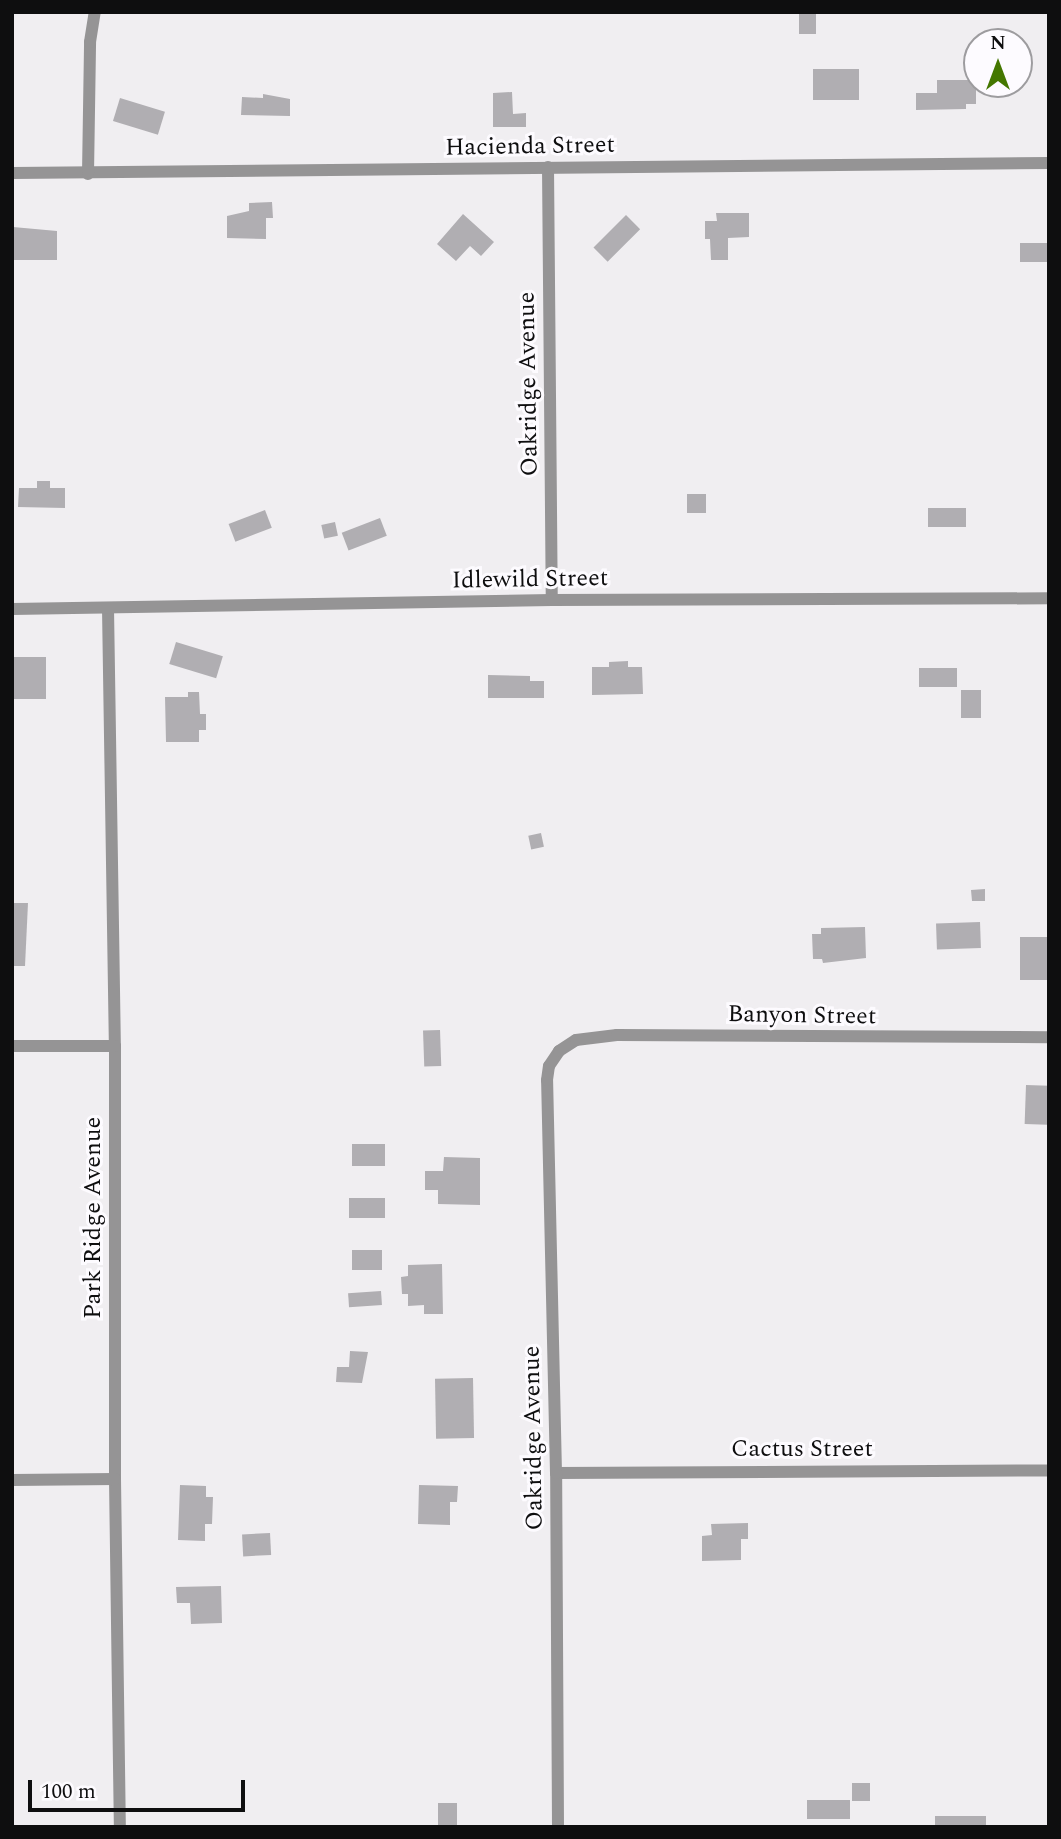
<!DOCTYPE html>
<html>
<head>
<meta charset="utf-8">
<style>
	body { margin:0 }
	#map { position:relative; width:1061px; height:1839px; overflow:hidden; background:#f0eef1; font-family:Spectral,serif }
	div>[style] { position:absolute }
	[style*='--x'] { left:calc(var(--x)*1px); top:calc(var(--y)*1px); width:calc(var(--w)*1px); rotate:calc(var(--a)*1deg) }
	.building>* { inset:0; background:#b0aeb2; transform-origin:0 0 }
	.street>* { height:12px; margin:-6px; padding:0 6px; transform-origin:6px; border-radius:6px; background:#959495 }
	span { translate:-50% -50%; white-space:nowrap; text-align:center; line-height:1.15; -webkit-text-stroke:6px #fdfbff; paint-order:stroke }
	.street-label { font-size:24px; color:#0e0e0f }
	.frame { position:absolute; inset:0; border:14px solid #0e0e0f; pointer-events:none }
	.north { position:absolute; left:963px; top:28px; width:70px; height:70px; box-sizing:border-box; background:#fdfbff; border:2px solid #9d9c9f; border-radius:50%; rotate:0deg; font-size:19px; font-weight:700; line-height:28px; text-align:center; color:#0e0e0f }
	.north::after { content:''; display:block; margin:auto; width:24px; height:32px; background:#470; clip-path:polygon(50% 0,100% 100%,50% 72%,0 100%) }
	.scale { position:absolute; left:28px; top:1780px; width:217px; height:32px; box-sizing:border-box; border:4px solid #0e0e0f; border-top:0; padding-left:9px; font-size:21px; line-height:24px; white-space:nowrap; color:#0e0e0f; -webkit-text-stroke:5px #fdfbff; paint-order:stroke }
</style>
</head>
<body>
<div id="map">
	<div class="building">
		<div style="left:799px;top:12px;width:17px;height:22px"></div>
		<div style="left:859px;top:69px;width:31px;height:46px;rotate:90deg"></div>
		<div style="clip-path:polygon(937px 80px,976px 80px,976px 104px,966px 104px,966px 109px,916px 110px,916px 93px,937px 93px)"></div>
		<div style="clip-path:polygon(512px 92px,513px 114px,526px 113px,526px 127px,493px 127px,493px 93px)"></div>
		<div style="clip-path:polygon(263px 94px,290px 99px,290px 116px,241px 115px,242px 97px,263px 98px)"></div>
		<div style="left:120px;top:98px;width:47px;height:24px;rotate:17deg"></div>
		<div style="clip-path:polygon(272px 202px,273px 218px,266px 218px,266px 239px,227px 238px,227px 216px,249px 211px,249px 203px)"></div>
		<div style="clip-path:polygon(716px 213px,749px 213px,749px 237px,728px 238px,728px 260px,711px 260px,710px 239px,705px 239px,705px 221px,717px 221px)"></div>
		<div style="clip-path:polygon(463px 214px,494px 242px,481px 256px,470px 246px,456px 261px,437px 244px)"></div>
		<div style="left:626px;top:215px;width:20px;height:46px;rotate:45deg"></div>
		<div style="clip-path:polygon(13px 227px,57px 231px,57px 260px,14px 260px)"></div>
		<div style="left:1049px;top:243px;width:19px;height:29px;rotate:90deg"></div>
		<div style="clip-path:polygon(37px 481px,50px 481px,50px 488px,65px 488px,65px 508px,18px 507px,19px 488px,37px 488px)"></div>
		<div style="left:687px;top:494px;width:19px;height:19px"></div>
		<div style="left:928px;top:508px;width:38px;height:19px"></div>
		<div style="left:265px;top:510px;width:19px;height:39px;rotate:69deg"></div>
		<div style="left:380px;top:518px;width:19px;height:41px;rotate:69deg"></div>
		<div style="left:335px;top:522px;width:14px;height:14px;rotate:78deg"></div>
		<div style="left:176px;top:642px;width:49px;height:23px;rotate:17deg"></div>
		<div style="left:12px;top:657px;width:34px;height:42px"></div>
		<div style="clip-path:polygon(628px 661px,628px 667px,642px 667px,643px 694px,592px 695px,592px 667px,609px 667px,609px 662px)"></div>
		<div style="left:957px;top:668px;width:19px;height:38px;rotate:90deg"></div>
		<div style="clip-path:polygon(488px 675px,530px 676px,530px 681px,544px 681px,544px 698px,488px 698px)"></div>
		<div style="left:961px;top:690px;width:20px;height:28px"></div>
		<div style="clip-path:polygon(188px 692px,199px 692px,200px 714px,206px 714px,206px 730px,199px 730px,199px 742px,166px 742px,165px 697px,188px 697px)"></div>
		<div style="left:541px;top:833px;width:14px;height:13px;rotate:78deg"></div>
		<div style="clip-path:polygon(985px 889px,985px 901px,972px 901px,971px 890px)"></div>
		<div style="clip-path:polygon(12px 903px,28px 903px,25px 966px,12px 966px)"></div>
		<div style="left:980px;top:922px;width:26px;height:44px;rotate:88deg"></div>
		<div style="clip-path:polygon(865px 927px,866px 958px,823px 963px,822px 959px,813px 959px,812px 934px,821px 934px,821px 928px)"></div>
		<div style="left:1049px;top:937px;width:43px;height:29px;rotate:90deg"></div>
		<div style="left:440px;top:1030px;width:36px;height:17px;rotate:88deg"></div>
		<div style="left:1026px;top:1085px;width:23px;height:39px;rotate:2deg"></div>
		<div style="left:352px;top:1144px;width:33px;height:22px"></div>
		<div style="clip-path:polygon(444px 1157px,480px 1158px,480px 1205px,438px 1204px,438px 1190px,425px 1190px,425px 1171px,443px 1171px)"></div>
		<div style="left:349px;top:1198px;width:36px;height:20px"></div>
		<div style="left:352px;top:1250px;width:30px;height:20px"></div>
		<div style="clip-path:polygon(442px 1264px,443px 1314px,424px 1314px,424px 1305px,408px 1306px,408px 1294px,402px 1294px,401px 1277px,408px 1276px,408px 1265px)"></div>
		<div style="left:381px;top:1291px;width:14px;height:33px;rotate:86deg"></div>
		<div style="clip-path:polygon(350px 1351px,368px 1352px,362px 1383px,336px 1382px,337px 1367px,349px 1367px)"></div>
		<div style="left:473px;top:1378px;width:60px;height:38px;rotate:89deg"></div>
		<div style="clip-path:polygon(180px 1485px,206px 1486px,206px 1497px,213px 1497px,212px 1524px,205px 1524px,205px 1541px,178px 1540px)"></div>
		<div style="clip-path:polygon(419px 1485px,458px 1486px,457px 1502px,450px 1502px,450px 1525px,418px 1524px)"></div>
		<div style="clip-path:polygon(748px 1523px,748px 1539px,741px 1539px,741px 1560px,702px 1561px,702px 1536px,712px 1535px,711px 1524px)"></div>
		<div style="left:270px;top:1533px;width:22px;height:28px;rotate:87deg"></div>
		<div style="clip-path:polygon(221px 1586px,222px 1623px,191px 1624px,190px 1603px,177px 1603px,176px 1587px)"></div>
		<div style="left:870px;top:1783px;width:18px;height:18px;rotate:90deg"></div>
		<div style="left:807px;top:1800px;width:43px;height:19px"></div>
		<div style="left:438px;top:1803px;width:19px;height:24px"></div>
		<div style="left:935px;top:1816px;width:51px;height:11px"></div>
	</div>
	<div class="street">
		<div style="--x:548;--y:167;--w:433;--a:89.5"></div>
		<div style="--x:12;--y:173;--w:1037;--a:-0.55"></div>
		<div style="--x:88;--y:174;--w:132;--a:-89.1"></div>
		<div style="--x:90;--y:42;--w:30;--a:-81"></div>
		<div style="--x:108;--y:608;--w:438;--a:89.1"></div>
		<div style="--x:115;--y:1046;--w:433;--a:90"></div>
		<div style="--x:115;--y:1479;--w:348;--a:89.2"></div>
		<div style="--x:12;--y:609;--w:540;--a:-0.95"></div>
		<div style="--x:552;--y:600;--w:497;--a:-0.2"></div>
		<div style="--x:12;--y:1046;--w:103;--a:0"></div>
		<div style="--x:556;--y:1473;--w:493;--a:-0.3"></div>
		<div style="--x:12;--y:1480;--w:103;--a:-0.6"></div>
		<div style="--x:558;--y:1827;--w:354;--a:-90.3"></div>
		<div style="--x:556;--y:1473;--w:393;--a:-91.3"></div>
		<div style="--x:547;--y:1080;--w:14;--a:-82"></div>
		<div style="--x:549;--y:1066;--w:18;--a:-56"></div>
		<div style="--x:559;--y:1051;--w:20;--a:-33"></div>
		<div style="--x:576;--y:1040;--w:41;--a:-7"></div>
		<div style="--x:617;--y:1035;--w:432;--a:0.3"></div>
	</div>
	<div class="street-label">
		<span style="left:530px;top:147px;rotate:-1deg">Hacienda Street</span>
		<span style="left:529px;top:384px;rotate:-91deg">Oakridge Avenue</span>
		<span style="left:530px;top:580px;rotate:-1deg">Idlewild Street</span>
		<span style="left:802px;top:1016px;rotate:1deg">Banyon Street</span>
		<span style="left:94px;top:1218px;rotate:-90deg">Park Ridge Avenue</span>
		<span style="left:534px;top:1438px;rotate:-91deg">Oakridge Avenue</span>
		<span style="left:802px;top:1450px">Cactus Street</span>
	</div>
	<div class="frame"></div>
	<div class="north">N</div>
	<div class="scale">100 m</div>
</div>
</body>
</html>
